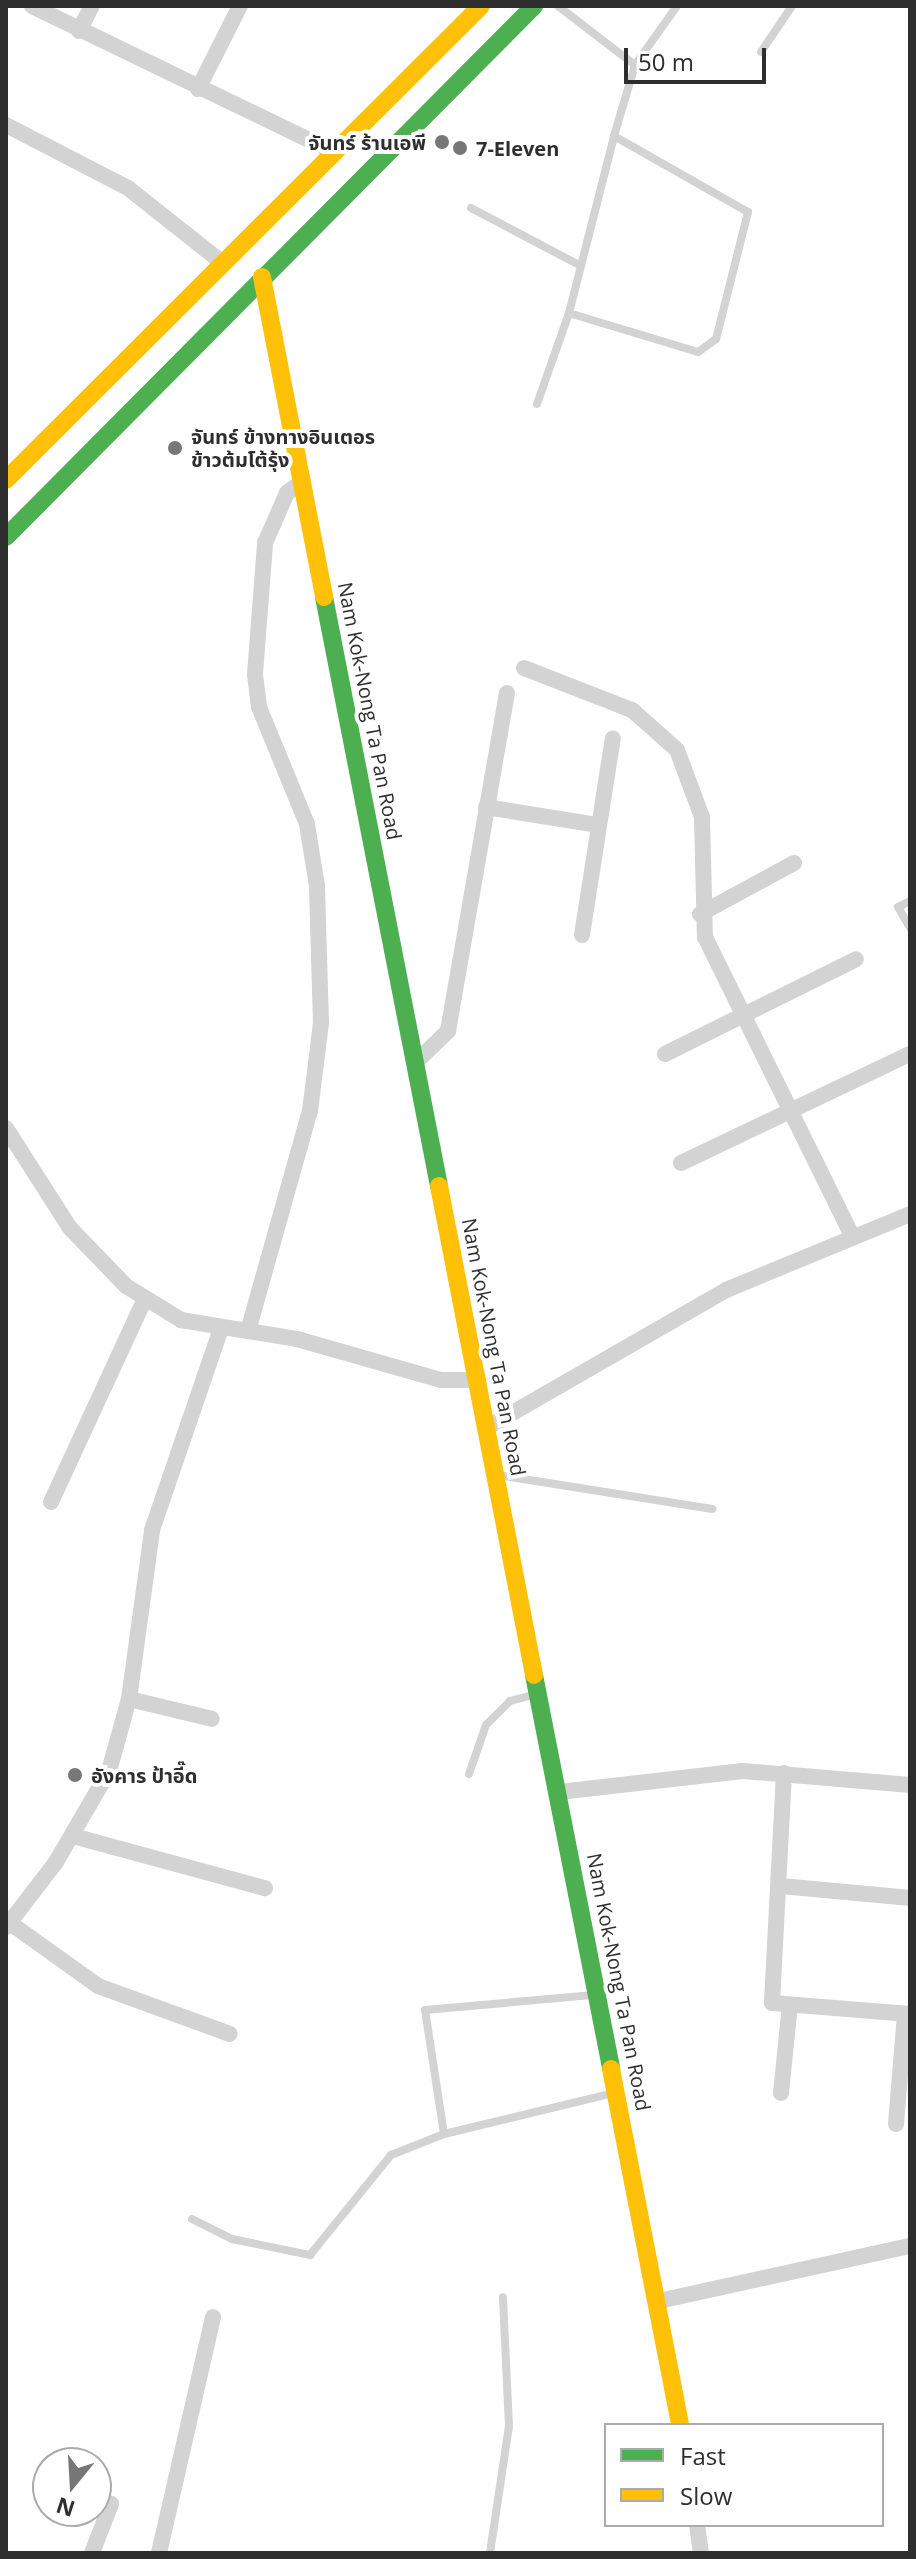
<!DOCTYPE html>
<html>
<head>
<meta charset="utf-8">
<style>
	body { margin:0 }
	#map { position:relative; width:916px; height:2559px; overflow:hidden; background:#fff; font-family:"Open Sans","Noto Sans Thai",sans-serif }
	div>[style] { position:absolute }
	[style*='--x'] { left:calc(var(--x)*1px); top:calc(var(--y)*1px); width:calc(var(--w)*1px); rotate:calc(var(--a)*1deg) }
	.lane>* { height:8px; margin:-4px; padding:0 4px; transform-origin:4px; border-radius:4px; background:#d3d3d3 }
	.street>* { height:16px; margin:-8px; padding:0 8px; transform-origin:8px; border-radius:8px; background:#d3d3d3 }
	.fast>* { height:18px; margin:-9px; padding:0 9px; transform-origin:9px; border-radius:9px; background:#4caf50 }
	.slow>* { height:18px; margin:-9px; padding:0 9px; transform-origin:9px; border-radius:9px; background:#ffc107 }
	.dots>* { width:22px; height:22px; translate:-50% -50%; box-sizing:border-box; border:4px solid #fff; border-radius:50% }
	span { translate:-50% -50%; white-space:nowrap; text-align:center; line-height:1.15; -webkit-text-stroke:8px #fff; paint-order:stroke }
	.poi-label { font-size:20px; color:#2e2e2e; font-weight:700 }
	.right { translate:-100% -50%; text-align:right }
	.left { translate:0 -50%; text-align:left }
	.street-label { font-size:20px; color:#2e2e2e }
	.frame { position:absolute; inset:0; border:8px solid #2e2e2e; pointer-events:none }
	.legend { position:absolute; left:604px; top:2423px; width:280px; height:104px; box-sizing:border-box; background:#fff; border:2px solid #ababab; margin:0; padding:10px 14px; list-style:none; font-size:24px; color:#2e2e2e }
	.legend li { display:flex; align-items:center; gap:16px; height:40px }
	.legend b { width:40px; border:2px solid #ababab }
	.north { position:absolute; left:32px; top:2447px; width:80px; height:80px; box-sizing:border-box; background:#fff; border:2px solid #ababab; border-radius:50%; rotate:198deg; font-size:22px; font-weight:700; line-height:32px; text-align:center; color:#2e2e2e }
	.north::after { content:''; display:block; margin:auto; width:28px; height:36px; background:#777; clip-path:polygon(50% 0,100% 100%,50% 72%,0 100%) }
	.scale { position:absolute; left:624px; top:48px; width:142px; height:36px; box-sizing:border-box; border:4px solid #2e2e2e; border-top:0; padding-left:10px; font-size:24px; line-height:28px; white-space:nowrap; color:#2e2e2e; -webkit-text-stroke:6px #fff; paint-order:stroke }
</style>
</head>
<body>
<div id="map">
	<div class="lane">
		<div style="--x:558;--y:6;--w:97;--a:37.5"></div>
		<div style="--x:761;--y:52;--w:55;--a:-56"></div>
		<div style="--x:614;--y:136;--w:154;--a:29.6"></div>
		<div style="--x:748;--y:212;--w:131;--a:104.1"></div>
		<div style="--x:716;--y:339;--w:22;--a:144"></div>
		<div style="--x:698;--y:352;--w:135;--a:-163.2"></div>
		<div style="--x:569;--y:313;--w:183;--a:-75.7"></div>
		<div style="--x:614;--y:136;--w:74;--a:-73.5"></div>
		<div style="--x:635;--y:65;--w:72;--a:-54.6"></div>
		<div style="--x:471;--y:208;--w:124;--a:27.8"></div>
		<div style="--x:537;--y:404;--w:96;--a:-70.6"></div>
		<div style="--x:910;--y:901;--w:13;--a:153"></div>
		<div style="--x:898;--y:907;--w:24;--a:60"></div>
		<div style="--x:498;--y:1475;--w:217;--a:9"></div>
		<div style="--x:469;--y:1774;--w:52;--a:-70.9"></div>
		<div style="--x:486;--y:1725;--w:34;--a:-45"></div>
		<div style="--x:510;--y:1701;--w:27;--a:-15"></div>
		<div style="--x:444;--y:2134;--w:125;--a:-98.7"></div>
		<div style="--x:425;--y:2010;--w:170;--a:-5.1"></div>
		<div style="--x:192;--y:2219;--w:45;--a:26.6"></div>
		<div style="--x:232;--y:2239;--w:80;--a:11.6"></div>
		<div style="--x:310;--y:2255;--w:129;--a:-51"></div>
		<div style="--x:391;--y:2155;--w:57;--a:-21.6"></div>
		<div style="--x:444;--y:2134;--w:174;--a:-13.6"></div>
		<div style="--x:490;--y:2553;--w:128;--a:-81.5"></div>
		<div style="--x:509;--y:2426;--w:129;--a:-92.7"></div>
	</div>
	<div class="street">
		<div style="--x:32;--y:6;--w:335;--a:25.8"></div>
		<div style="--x:79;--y:31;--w:28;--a:-63"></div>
		<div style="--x:198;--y:89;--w:93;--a:-63.2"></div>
		<div style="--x:6;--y:125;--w:137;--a:27.3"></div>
		<div style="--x:128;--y:188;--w:116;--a:38.4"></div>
		<div style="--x:524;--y:668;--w:116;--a:21.3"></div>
		<div style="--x:632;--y:710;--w:60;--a:41.6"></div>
		<div style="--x:677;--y:750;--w:72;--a:69.5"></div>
		<div style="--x:702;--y:817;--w:120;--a:88.6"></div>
		<div style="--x:705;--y:937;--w:335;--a:63.8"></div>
		<div style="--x:486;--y:807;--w:114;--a:9.1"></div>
		<div style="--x:700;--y:914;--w:107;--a:-28.5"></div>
		<div style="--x:582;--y:935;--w:199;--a:-81.1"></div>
		<div style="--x:665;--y:1054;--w:213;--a:-26.4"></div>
		<div style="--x:416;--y:1062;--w:45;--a:-44.1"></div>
		<div style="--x:448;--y:1031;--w:343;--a:-80.1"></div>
		<div style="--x:6;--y:1128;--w:119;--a:57.4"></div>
		<div style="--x:70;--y:1228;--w:81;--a:46"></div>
		<div style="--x:126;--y:1286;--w:65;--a:31.7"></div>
		<div style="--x:181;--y:1320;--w:118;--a:9.3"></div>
		<div style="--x:297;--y:1339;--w:150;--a:15.9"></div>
		<div style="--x:441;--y:1380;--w:37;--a:0"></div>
		<div style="--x:681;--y:1163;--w:254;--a:-25.5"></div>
		<div style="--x:248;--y:1331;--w:229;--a:-74.3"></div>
		<div style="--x:310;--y:1111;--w:89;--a:-82.9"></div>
		<div style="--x:321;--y:1023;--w:137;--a:-91.7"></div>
		<div style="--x:317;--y:886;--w:63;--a:-99.2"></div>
		<div style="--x:307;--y:824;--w:126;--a:-112.3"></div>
		<div style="--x:259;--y:707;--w:33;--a:-97"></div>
		<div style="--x:255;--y:674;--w:131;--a:-85.6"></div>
		<div style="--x:265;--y:543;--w:55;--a:-66.3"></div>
		<div style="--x:287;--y:493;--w:20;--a:-37"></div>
		<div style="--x:488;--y:1427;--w:275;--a:-29.9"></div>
		<div style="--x:726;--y:1290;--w:199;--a:-22.4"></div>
		<div style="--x:51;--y:1502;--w:221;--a:-65.2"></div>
		<div style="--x:129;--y:1699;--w:85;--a:13.5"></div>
		<div style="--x:784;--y:1773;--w:230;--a:93"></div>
		<div style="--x:772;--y:2003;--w:138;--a:4.6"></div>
		<div style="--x:559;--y:1792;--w:185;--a:-6.5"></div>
		<div style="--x:743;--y:1771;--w:168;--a:4.8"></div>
		<div style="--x:73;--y:1836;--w:199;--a:15.2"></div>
		<div style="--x:781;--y:1886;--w:130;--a:5.3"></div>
		<div style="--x:10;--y:1923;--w:108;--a:35.6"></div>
		<div style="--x:98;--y:1986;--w:140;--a:20"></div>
		<div style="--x:6;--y:1927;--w:82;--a:-52.4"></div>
		<div style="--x:56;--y:1862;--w:105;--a:-59.8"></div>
		<div style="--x:109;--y:1771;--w:75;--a:-74.5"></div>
		<div style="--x:129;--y:1699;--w:171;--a:-82.2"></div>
		<div style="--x:152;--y:1530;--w:213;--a:-71.1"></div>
		<div style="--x:781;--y:2093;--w:89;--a:-84.2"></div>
		<div style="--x:896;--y:2124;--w:110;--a:-85.3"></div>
		<div style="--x:659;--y:2301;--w:257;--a:-12.4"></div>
		<div style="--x:697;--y:2525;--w:28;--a:82"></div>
		<div style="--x:92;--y:2553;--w:53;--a:-68.8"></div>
		<div style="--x:159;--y:2553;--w:242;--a:-77.1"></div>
	</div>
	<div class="fast">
		<div style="--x:6;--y:537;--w:749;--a:-45.16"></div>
		<div style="--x:324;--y:597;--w:600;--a:78.95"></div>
		<div style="--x:534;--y:1675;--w:401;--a:78.9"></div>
	</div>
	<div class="slow">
		<div style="--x:262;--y:277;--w:326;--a:79"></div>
		<div style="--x:6;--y:480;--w:671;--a:-44.94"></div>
		<div style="--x:439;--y:1186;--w:498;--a:79"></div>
		<div style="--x:611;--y:2069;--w:363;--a:79"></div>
	</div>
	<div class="dots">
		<div style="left:442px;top:142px;background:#777"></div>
		<div style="left:460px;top:148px;background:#777"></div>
		<div style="left:175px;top:448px;background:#777"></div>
		<div style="left:75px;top:1775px;background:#777"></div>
	</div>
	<div class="poi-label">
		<span class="right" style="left:426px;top:142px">จันทร์ ร้านเอพี</span>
		<span class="left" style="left:476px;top:148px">7-Eleven</span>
		<span class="left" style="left:191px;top:448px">จันทร์ ข้างทางอินเตอร<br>ข้าวต้มโต้รุ้ง</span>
		<span class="left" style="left:91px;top:1775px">อังคาร ป้าอี๊ด</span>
	</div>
	<div class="street-label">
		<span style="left:370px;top:711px;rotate:79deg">Nam Kok-Nong Ta Pan Road</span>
		<span style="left:494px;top:1347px;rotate:79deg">Nam Kok-Nong Ta Pan Road</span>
		<span style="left:619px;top:1982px;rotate:79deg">Nam Kok-Nong Ta Pan Road</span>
	</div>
	<div class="frame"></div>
	<ul class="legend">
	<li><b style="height:10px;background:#4caf50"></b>Fast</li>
	<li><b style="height:10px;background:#ffc107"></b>Slow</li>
	</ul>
	<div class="north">N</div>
	<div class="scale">50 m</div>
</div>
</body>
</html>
